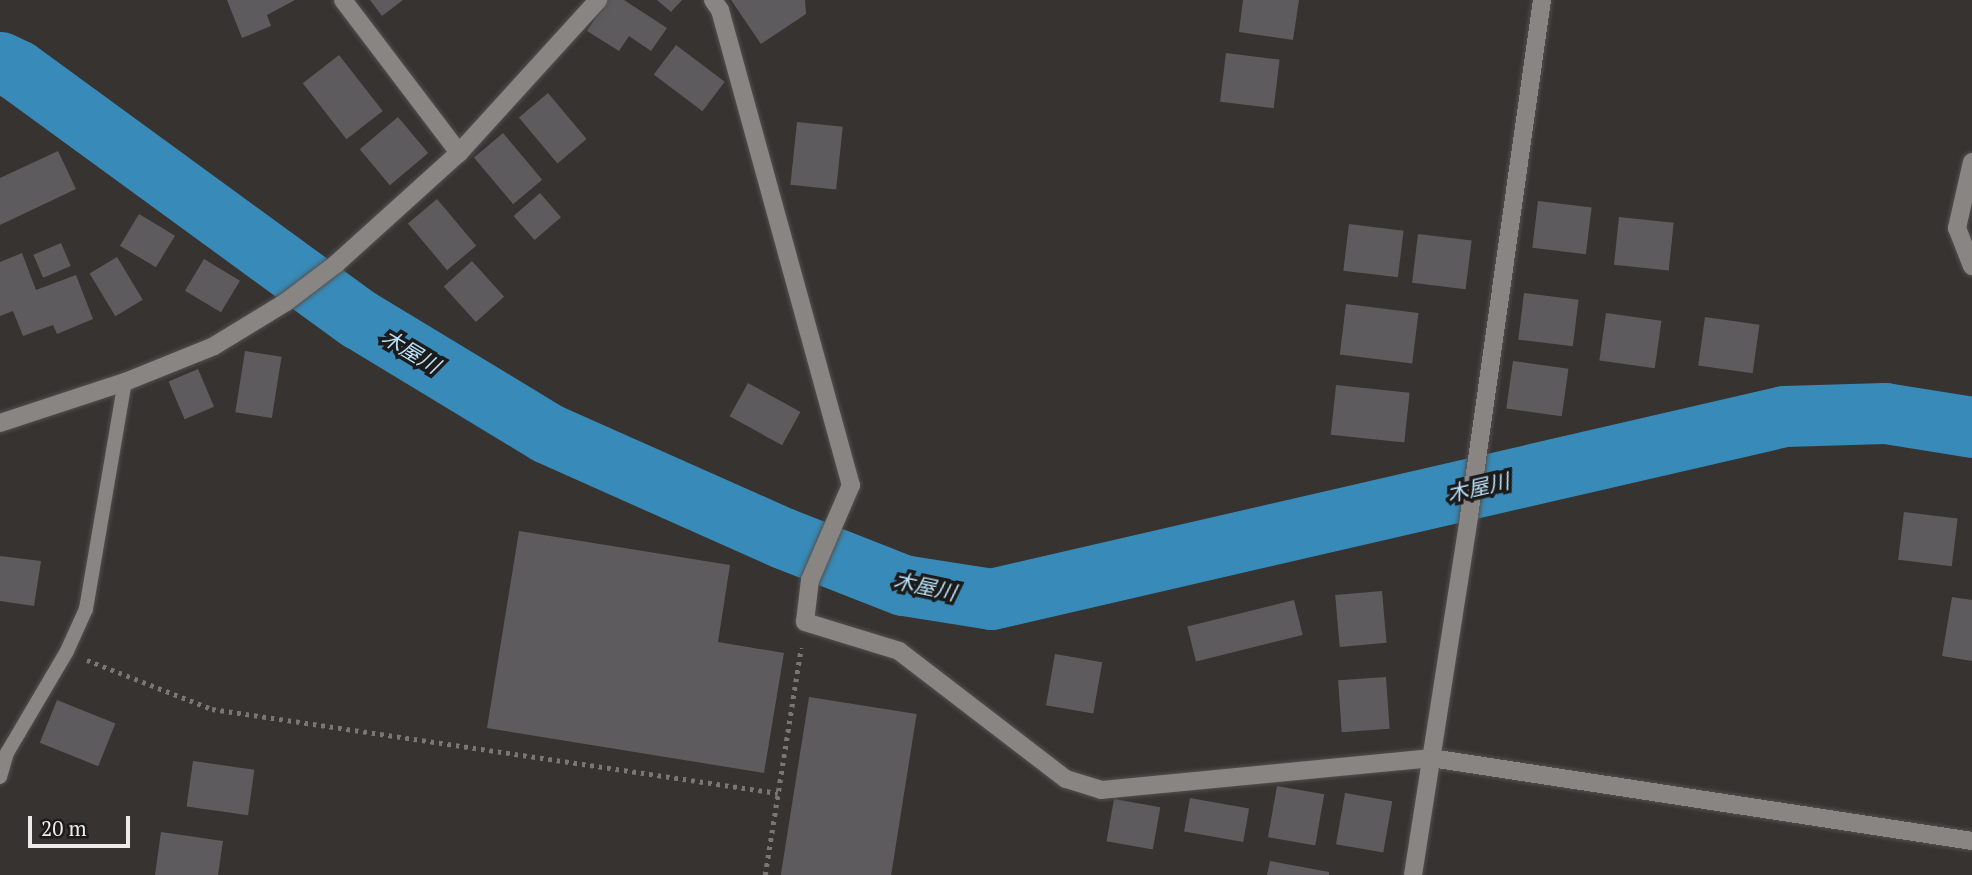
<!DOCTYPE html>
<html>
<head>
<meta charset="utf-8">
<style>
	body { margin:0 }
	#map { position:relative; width:1972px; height:875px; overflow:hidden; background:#363331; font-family:"PT Serif","Noto Sans JP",serif }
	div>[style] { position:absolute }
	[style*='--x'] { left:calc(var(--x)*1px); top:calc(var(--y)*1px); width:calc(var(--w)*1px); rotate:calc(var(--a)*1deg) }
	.river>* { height:61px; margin:-30.5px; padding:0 30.5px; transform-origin:30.5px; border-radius:30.5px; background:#388bb8 }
	.building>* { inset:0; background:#5d5b5d; transform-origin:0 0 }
	.path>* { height:4.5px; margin-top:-2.25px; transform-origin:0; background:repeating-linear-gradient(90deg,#797674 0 3.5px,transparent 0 8.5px) }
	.roads { filter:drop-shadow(0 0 2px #53504f) drop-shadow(0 0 2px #53504f) }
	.lane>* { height:14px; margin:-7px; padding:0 7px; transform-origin:7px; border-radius:7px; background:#888583 }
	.street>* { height:18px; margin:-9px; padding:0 9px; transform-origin:9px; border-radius:9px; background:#888583 }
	span { translate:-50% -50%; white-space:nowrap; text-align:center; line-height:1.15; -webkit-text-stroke:7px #1c1b1a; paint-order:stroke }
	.water-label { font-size:21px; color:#b9e1fa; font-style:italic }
	.scale { position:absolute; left:28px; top:816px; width:102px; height:32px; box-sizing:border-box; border:4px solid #edebea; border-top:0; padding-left:9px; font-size:21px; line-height:24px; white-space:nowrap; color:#edebea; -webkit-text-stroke:5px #1c1b1a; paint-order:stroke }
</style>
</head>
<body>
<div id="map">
	<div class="river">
		<div style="--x:0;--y:62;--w:19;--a:25"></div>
		<div style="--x:17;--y:70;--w:423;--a:36.1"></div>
		<div style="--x:359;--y:319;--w:220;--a:31.2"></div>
		<div style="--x:547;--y:433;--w:258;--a:24"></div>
		<div style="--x:783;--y:538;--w:129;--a:21.4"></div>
		<div style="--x:903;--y:585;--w:89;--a:9"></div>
		<div style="--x:991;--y:599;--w:814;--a:-12.99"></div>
		<div style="--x:1784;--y:416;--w:101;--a:-1.7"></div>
		<div style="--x:1885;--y:413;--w:88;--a:9.1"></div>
	</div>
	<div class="building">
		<div style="clip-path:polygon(227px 0,295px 0,267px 15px,271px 26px,242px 38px)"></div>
		<div style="clip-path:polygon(370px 0,403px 0,382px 16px)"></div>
		<div style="clip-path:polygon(607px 0,624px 0,667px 28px,651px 51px,629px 36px,619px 51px,587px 31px)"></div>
		<div style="clip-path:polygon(657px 0,682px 0,671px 12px)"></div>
		<div style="clip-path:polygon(731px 0,805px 0,806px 14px,761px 44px)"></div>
		<div style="clip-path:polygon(1243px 0,1299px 0,1293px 40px,1239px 32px)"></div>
		<div style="left:676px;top:45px;width:61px;height:37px;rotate:37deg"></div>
		<div style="left:1226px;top:53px;width:54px;height:49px;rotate:7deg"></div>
		<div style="left:339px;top:55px;width:71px;height:46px;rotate:52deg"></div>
		<div style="left:548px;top:93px;width:60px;height:38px;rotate:50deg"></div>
		<div style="left:398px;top:117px;width:47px;height:50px;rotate:50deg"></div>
		<div style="left:797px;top:122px;width:46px;height:63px;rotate:6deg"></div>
		<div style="left:503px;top:133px;width:61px;height:38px;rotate:50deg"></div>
		<div style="clip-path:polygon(58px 151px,76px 189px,0 225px,0 178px)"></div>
		<div style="left:540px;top:193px;width:32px;height:35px;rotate:49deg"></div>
		<div style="left:437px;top:199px;width:61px;height:38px;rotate:50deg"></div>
		<div style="left:1538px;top:201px;width:54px;height:47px;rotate:7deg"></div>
		<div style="left:139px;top:214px;width:42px;height:37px;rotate:31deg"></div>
		<div style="left:1619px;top:217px;width:55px;height:48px;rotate:6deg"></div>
		<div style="left:1349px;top:224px;width:55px;height:47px;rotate:7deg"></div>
		<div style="left:1418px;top:234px;width:54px;height:49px;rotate:7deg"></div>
		<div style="left:61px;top:243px;width:25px;height:30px;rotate:67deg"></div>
		<div style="clip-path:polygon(22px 253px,36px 290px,76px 275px,93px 319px,57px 334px,53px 325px,23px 336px,13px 311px,0 316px,0 262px)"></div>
		<div style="left:117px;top:257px;width:50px;height:32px;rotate:59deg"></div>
		<div style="left:204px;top:259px;width:42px;height:37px;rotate:31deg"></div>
		<div style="left:472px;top:261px;width:48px;height:38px;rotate:48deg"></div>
		<div style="left:1524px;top:293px;width:55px;height:47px;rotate:7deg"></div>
		<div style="left:1346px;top:304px;width:73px;height:51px;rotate:7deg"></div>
		<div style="left:1606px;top:313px;width:56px;height:48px;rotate:8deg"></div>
		<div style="left:1705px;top:317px;width:55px;height:49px;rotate:8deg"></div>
		<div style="left:245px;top:351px;width:37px;height:62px;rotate:9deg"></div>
		<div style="left:1513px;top:361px;width:56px;height:48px;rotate:8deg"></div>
		<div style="left:198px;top:369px;width:41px;height:32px;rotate:67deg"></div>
		<div style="left:748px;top:383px;width:60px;height:38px;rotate:29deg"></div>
		<div style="left:1336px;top:385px;width:74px;height:50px;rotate:6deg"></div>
		<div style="left:1904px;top:512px;width:54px;height:48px;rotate:7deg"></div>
		<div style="clip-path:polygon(519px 531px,730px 565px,718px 642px,784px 653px,764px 773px,487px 728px)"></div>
		<div style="clip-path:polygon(0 556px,41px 561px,34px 606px,0 601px)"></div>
		<div style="left:1382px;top:591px;width:52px;height:47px;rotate:85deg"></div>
		<div style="clip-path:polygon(1952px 597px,1972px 600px,1972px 661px,1942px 656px)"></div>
		<div style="left:1294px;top:600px;width:36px;height:110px;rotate:76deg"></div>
		<div style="left:1055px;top:654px;width:48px;height:52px;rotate:10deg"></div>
		<div style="left:1386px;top:677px;width:52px;height:48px;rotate:86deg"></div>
		<div style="left:809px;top:697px;width:109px;height:180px;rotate:9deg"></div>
		<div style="left:57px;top:700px;width:63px;height:46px;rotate:22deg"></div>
		<div style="left:193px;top:761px;width:62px;height:46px;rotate:8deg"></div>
		<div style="left:1277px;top:786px;width:48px;height:52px;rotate:10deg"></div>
		<div style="left:1345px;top:793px;width:48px;height:52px;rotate:10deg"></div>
		<div style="left:1190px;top:798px;width:60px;height:34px;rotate:10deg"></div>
		<div style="left:1114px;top:799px;width:47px;height:43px;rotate:10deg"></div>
		<div style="clip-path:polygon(161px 832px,223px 841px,218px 875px,155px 875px)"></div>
		<div style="clip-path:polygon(1270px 861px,1329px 872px,1329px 875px,1267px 875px)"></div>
	</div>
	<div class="path">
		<div style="--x:87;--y:660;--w:134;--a:21.4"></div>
		<div style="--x:212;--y:709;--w:572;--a:8.44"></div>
		<div style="--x:765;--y:875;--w:230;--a:-81"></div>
	</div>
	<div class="roads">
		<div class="lane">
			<div style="--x:0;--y:777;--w:25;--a:-74"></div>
			<div style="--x:7;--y:753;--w:118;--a:-59.5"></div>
			<div style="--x:67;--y:651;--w:46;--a:-65.7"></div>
			<div style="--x:86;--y:609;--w:230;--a:-80.3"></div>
		</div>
		<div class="street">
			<div style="--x:343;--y:0;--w:192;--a:52.8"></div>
			<div style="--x:713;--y:0;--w:12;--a:55"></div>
			<div style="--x:720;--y:10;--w:493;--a:74.6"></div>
			<div style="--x:851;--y:485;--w:103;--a:113.3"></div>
			<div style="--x:810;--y:580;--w:42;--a:96.8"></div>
			<div style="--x:805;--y:622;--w:98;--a:17.1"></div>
			<div style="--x:899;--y:651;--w:210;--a:37.5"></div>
			<div style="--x:1066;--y:779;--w:37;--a:17"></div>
			<div style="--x:1101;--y:790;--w:332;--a:-5.5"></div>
			<div style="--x:1431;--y:758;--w:547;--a:8.72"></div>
			<div style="--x:1972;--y:162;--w:68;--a:102.8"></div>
			<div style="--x:1957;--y:228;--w:41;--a:68.5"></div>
			<div style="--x:0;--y:423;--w:132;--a:-18.2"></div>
			<div style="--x:125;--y:382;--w:96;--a:-22"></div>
			<div style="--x:214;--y:346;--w:84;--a:-31.4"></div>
			<div style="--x:286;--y:302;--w:63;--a:-37.2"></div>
			<div style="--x:336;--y:264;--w:166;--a:-42.1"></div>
			<div style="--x:459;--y:153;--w:207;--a:-47.7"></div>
			<div style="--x:1413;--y:875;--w:363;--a:-81.1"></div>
			<div style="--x:1469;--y:516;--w:521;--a:-81.95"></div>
		</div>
	</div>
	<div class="water-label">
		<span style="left:411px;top:351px;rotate:31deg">木屋川</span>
		<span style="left:1478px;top:487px;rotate:-13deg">木屋川</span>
		<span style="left:925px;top:586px;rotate:12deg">木屋川</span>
	</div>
	<div class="scale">20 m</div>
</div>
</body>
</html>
